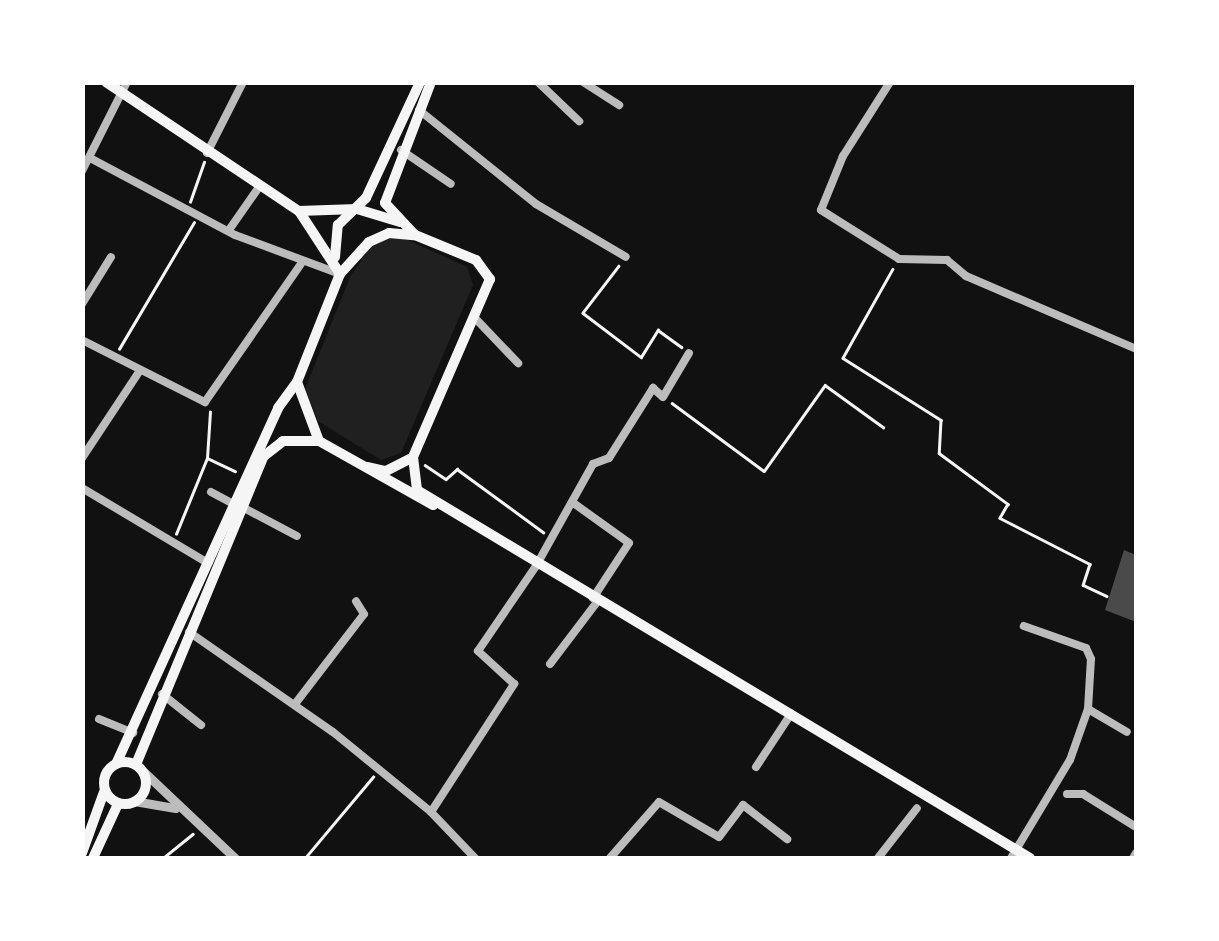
<!DOCTYPE html>
<html>
<head>
<meta charset="utf-8">
<style>
	body { margin:0 }
	#map { position:relative; width:1219px; height:941px; overflow:hidden; background:#111; font-family:Quicksand,sans-serif }
	div>[style] { position:absolute }
	[style*='--x'] { left:calc(var(--x)*1px); top:calc(var(--y)*1px); width:calc(var(--w)*1px); rotate:calc(var(--a)*1deg) }
	.green>* { inset:0; background:#202020 }
	.building>* { inset:0; background:#4a4a4a }
	.path>* { height:2.5px; margin:-1.25px; padding:0 1.25px; transform-origin:1.25px; border-radius:1.25px; background:#f5f5f5 }
	.minor>* { height:8px; margin:-4px; padding:0 4px; transform-origin:4px; border-radius:4px; background:#bcbcbc }
	.tertiary>* { height:9px; margin:-4.5px; padding:0 4.5px; transform-origin:4.5px; border-radius:4.5px; background:#bcbcbc }
	.secondary>* { height:10px; margin:-5px; padding:0 5px; transform-origin:5px; border-radius:5px; background:#f5f5f5 }
	.secondary>.ring { margin:-5px; padding:0; box-sizing:content-box; background:none; border:10px solid #f5f5f5; border-radius:50% }
	span { translate:-50% -50%; white-space:nowrap; text-align:center; line-height:1.15; -webkit-text-stroke:10px #fff; paint-order:stroke }
	.frame { position:absolute; inset:0; border:85px solid #fff; pointer-events:none }
</style>
</head>
<body>
<div id="map">
	<div class="green">
		<div style="clip-path:polygon(395px 234px,467px 267px,473px 285px,401px 453px,381px 460px,318px 421px,305px 389px,351px 275px,373px 244px)"></div>
	</div>
	<div class="building">
		<div style="clip-path:polygon(1124px 550px,1136px 555px,1136px 622px,1105px 610px)"></div>
	</div>
	<div class="path">
		<div style="--x:190;--y:202;--w:42;--a:-70.7"></div>
		<div style="--x:619;--y:266;--w:59;--a:127.5"></div>
		<div style="--x:583;--y:313;--w:73;--a:37.2"></div>
		<div style="--x:641;--y:357;--w:32;--a:-58"></div>
		<div style="--x:658;--y:330;--w:29;--a:36"></div>
		<div style="--x:893;--y:269;--w:102;--a:119.3"></div>
		<div style="--x:843;--y:358;--w:116;--a:32.3"></div>
		<div style="--x:941;--y:420;--w:33;--a:93"></div>
		<div style="--x:939;--y:453;--w:86;--a:36.5"></div>
		<div style="--x:1008;--y:504;--w:16;--a:120"></div>
		<div style="--x:1000;--y:518;--w:101;--a:27.1"></div>
		<div style="--x:1090;--y:564;--w:22;--a:108"></div>
		<div style="--x:1083;--y:585;--w:26;--a:25"></div>
		<div style="--x:119;--y:349;--w:147;--a:-59.4"></div>
		<div style="--x:672;--y:403;--w:114;--a:36.5"></div>
		<div style="--x:764;--y:471;--w:105;--a:-54.7"></div>
		<div style="--x:825;--y:385;--w:72;--a:35.9"></div>
		<div style="--x:207;--y:458;--w:31;--a:25"></div>
		<div style="--x:425;--y:465;--w:25;--a:34"></div>
		<div style="--x:446;--y:479;--w:15;--a:-42"></div>
		<div style="--x:457;--y:469;--w:107;--a:36.2"></div>
		<div style="--x:176;--y:534;--w:82;--a:-67.8"></div>
		<div style="--x:207;--y:458;--w:46;--a:-86.3"></div>
		<div style="--x:163;--y:858;--w:38;--a:-39"></div>
		<div style="--x:305;--y:858;--w:106;--a:-50"></div>
	</div>
	<div class="minor">
		<div style="--x:538;--y:82;--w:57;--a:43.6"></div>
		<div style="--x:583;--y:82;--w:43;--a:32.6"></div>
		<div style="--x:890;--y:82;--w:88;--a:122.4"></div>
		<div style="--x:843;--y:156;--w:58;--a:112.2"></div>
		<div style="--x:821;--y:210;--w:92;--a:32.1"></div>
		<div style="--x:899;--y:259;--w:48;--a:1.2"></div>
		<div style="--x:947;--y:260;--w:25;--a:40"></div>
		<div style="--x:966;--y:276;--w:185;--a:23.2"></div>
		<div style="--x:419;--y:110;--w:150;--a:38.8"></div>
		<div style="--x:536;--y:204;--w:104;--a:30.5"></div>
		<div style="--x:401;--y:150;--w:60;--a:34.2"></div>
		<div style="--x:207;--y:153;--w:80;--a:-63.1"></div>
		<div style="--x:90;--y:158;--w:164;--a:28"></div>
		<div style="--x:235;--y:235;--w:112;--a:20.4"></div>
		<div style="--x:82;--y:171;--w:100;--a:-63.2"></div>
		<div style="--x:229;--y:230;--w:52;--a:-55.1"></div>
		<div style="--x:82;--y:304;--w:55;--a:-58.3"></div>
		<div style="--x:474;--y:317;--w:64;--a:46.3"></div>
		<div style="--x:82;--y:340;--w:138;--a:26.8"></div>
		<div style="--x:205;--y:402;--w:168;--a:-55.2"></div>
		<div style="--x:82;--y:458;--w:103;--a:-56.5"></div>
		<div style="--x:82;--y:488;--w:147;--a:30.8"></div>
		<div style="--x:211;--y:492;--w:26;--a:28"></div>
		<div style="--x:572;--y:502;--w:70;--a:35.7"></div>
		<div style="--x:629;--y:543;--w:66;--a:123.2"></div>
		<div style="--x:242;--y:507;--w:62;--a:27.8"></div>
		<div style="--x:189;--y:632;--w:175;--a:34.8"></div>
		<div style="--x:333;--y:732;--w:127;--a:39.2"></div>
		<div style="--x:431;--y:812;--w:64;--a:46.3"></div>
		<div style="--x:550;--y:664;--w:78;--a:-52.8"></div>
		<div style="--x:162;--y:694;--w:50;--a:38.5"></div>
		<div style="--x:295;--y:704;--w:113;--a:-52.5"></div>
		<div style="--x:364;--y:614;--w:15;--a:-122"></div>
		<div style="--x:1088;--y:709;--w:45;--a:30.5"></div>
		<div style="--x:99;--y:719;--w:37;--a:22"></div>
		<div style="--x:756;--y:767;--w:64;--a:-56.6"></div>
		<div style="--x:1067;--y:794;--w:16;--a:0"></div>
		<div style="--x:1083;--y:794;--w:62;--a:31.9"></div>
		<div style="--x:431;--y:812;--w:153;--a:-57"></div>
		<div style="--x:514;--y:684;--w:49;--a:-137.5"></div>
		<div style="--x:478;--y:651;--w:103;--a:-55.7"></div>
		<div style="--x:536;--y:566;--w:117;--a:-60.8"></div>
		<div style="--x:593;--y:464;--w:17;--a:-21"></div>
		<div style="--x:609;--y:458;--w:83;--a:-57.8"></div>
		<div style="--x:653;--y:388;--w:13;--a:42"></div>
		<div style="--x:663;--y:397;--w:51;--a:-59.4"></div>
		<div style="--x:610;--y:858;--w:74;--a:-48.8"></div>
		<div style="--x:659;--y:802;--w:69;--a:30.3"></div>
		<div style="--x:719;--y:837;--w:40;--a:-53"></div>
		<div style="--x:743;--y:805;--w:56;--a:37.7"></div>
		<div style="--x:878;--y:858;--w:63;--a:-52"></div>
		<div style="--x:1011;--y:858;--w:114;--a:-59"></div>
		<div style="--x:1070;--y:760;--w:54;--a:-70.6"></div>
		<div style="--x:1088;--y:709;--w:50;--a:-86.6"></div>
		<div style="--x:1091;--y:659;--w:12;--a:-114"></div>
		<div style="--x:1086;--y:648;--w:66;--a:-160.5"></div>
		<div style="--x:1133;--y:858;--w:6;--a:-59"></div>
	</div>
	<div class="tertiary">
		<div style="--x:145;--y:773;--w:124;--a:43.4"></div>
		<div style="--x:134;--y:801;--w:42;--a:9.7"></div>
	</div>
	<div class="secondary">
		<div style="--x:106;--y:82;--w:232;--a:33.8"></div>
		<div style="--x:299;--y:211;--w:75;--a:56.9"></div>
		<div style="--x:431;--y:82;--w:129;--a:110.8"></div>
		<div style="--x:385;--y:203;--w:44;--a:46.8"></div>
		<div style="--x:415;--y:235;--w:66;--a:22.3"></div>
		<div style="--x:476;--y:260;--w:24;--a:54"></div>
		<div style="--x:490;--y:279;--w:194;--a:113.4"></div>
		<div style="--x:413;--y:457;--w:33;--a:83"></div>
		<div style="--x:417;--y:490;--w:715;--a:30.98"></div>
		<div style="--x:299;--y:211;--w:58;--a:-2"></div>
		<div style="--x:357;--y:209;--w:45;--a:16.8"></div>
		<div style="--x:335;--y:257;--w:32;--a:-85"></div>
		<div style="--x:338;--y:225;--w:39;--a:-44"></div>
		<div style="--x:366;--y:198;--w:128;--a:-65"></div>
		<div style="--x:297;--y:382;--w:63;--a:69.6"></div>
		<div style="--x:319;--y:441;--w:131;--a:29.3"></div>
		<div style="--x:368;--y:467;--w:18;--a:13"></div>
		<div style="--x:386;--y:471;--w:30;--a:-27"></div>
		<div class="ring" style="left:104px;top:762px;width:32px;height:32px"></div>
		<div style="--x:137;--y:762;--w:331;--a:-67.5"></div>
		<div style="--x:264;--y:456;--w:24;--a:-38"></div>
		<div style="--x:283;--y:441;--w:36;--a:0"></div>
		<div style="--x:116;--y:764;--w:391;--a:-65.5"></div>
		<div style="--x:278;--y:408;--w:32;--a:-54"></div>
		<div style="--x:297;--y:382;--w:116;--a:-68.3"></div>
		<div style="--x:340;--y:274;--w:43;--a:-47.8"></div>
		<div style="--x:369;--y:242;--w:22;--a:-24"></div>
		<div style="--x:389;--y:233;--w:25;--a:5"></div>
		<div style="--x:82;--y:853;--w:65;--a:-70.2"></div>
		<div style="--x:93;--y:858;--w:57;--a:-65.2"></div>
	</div>
	<div class="frame"></div>
</div>
</body>
</html>
